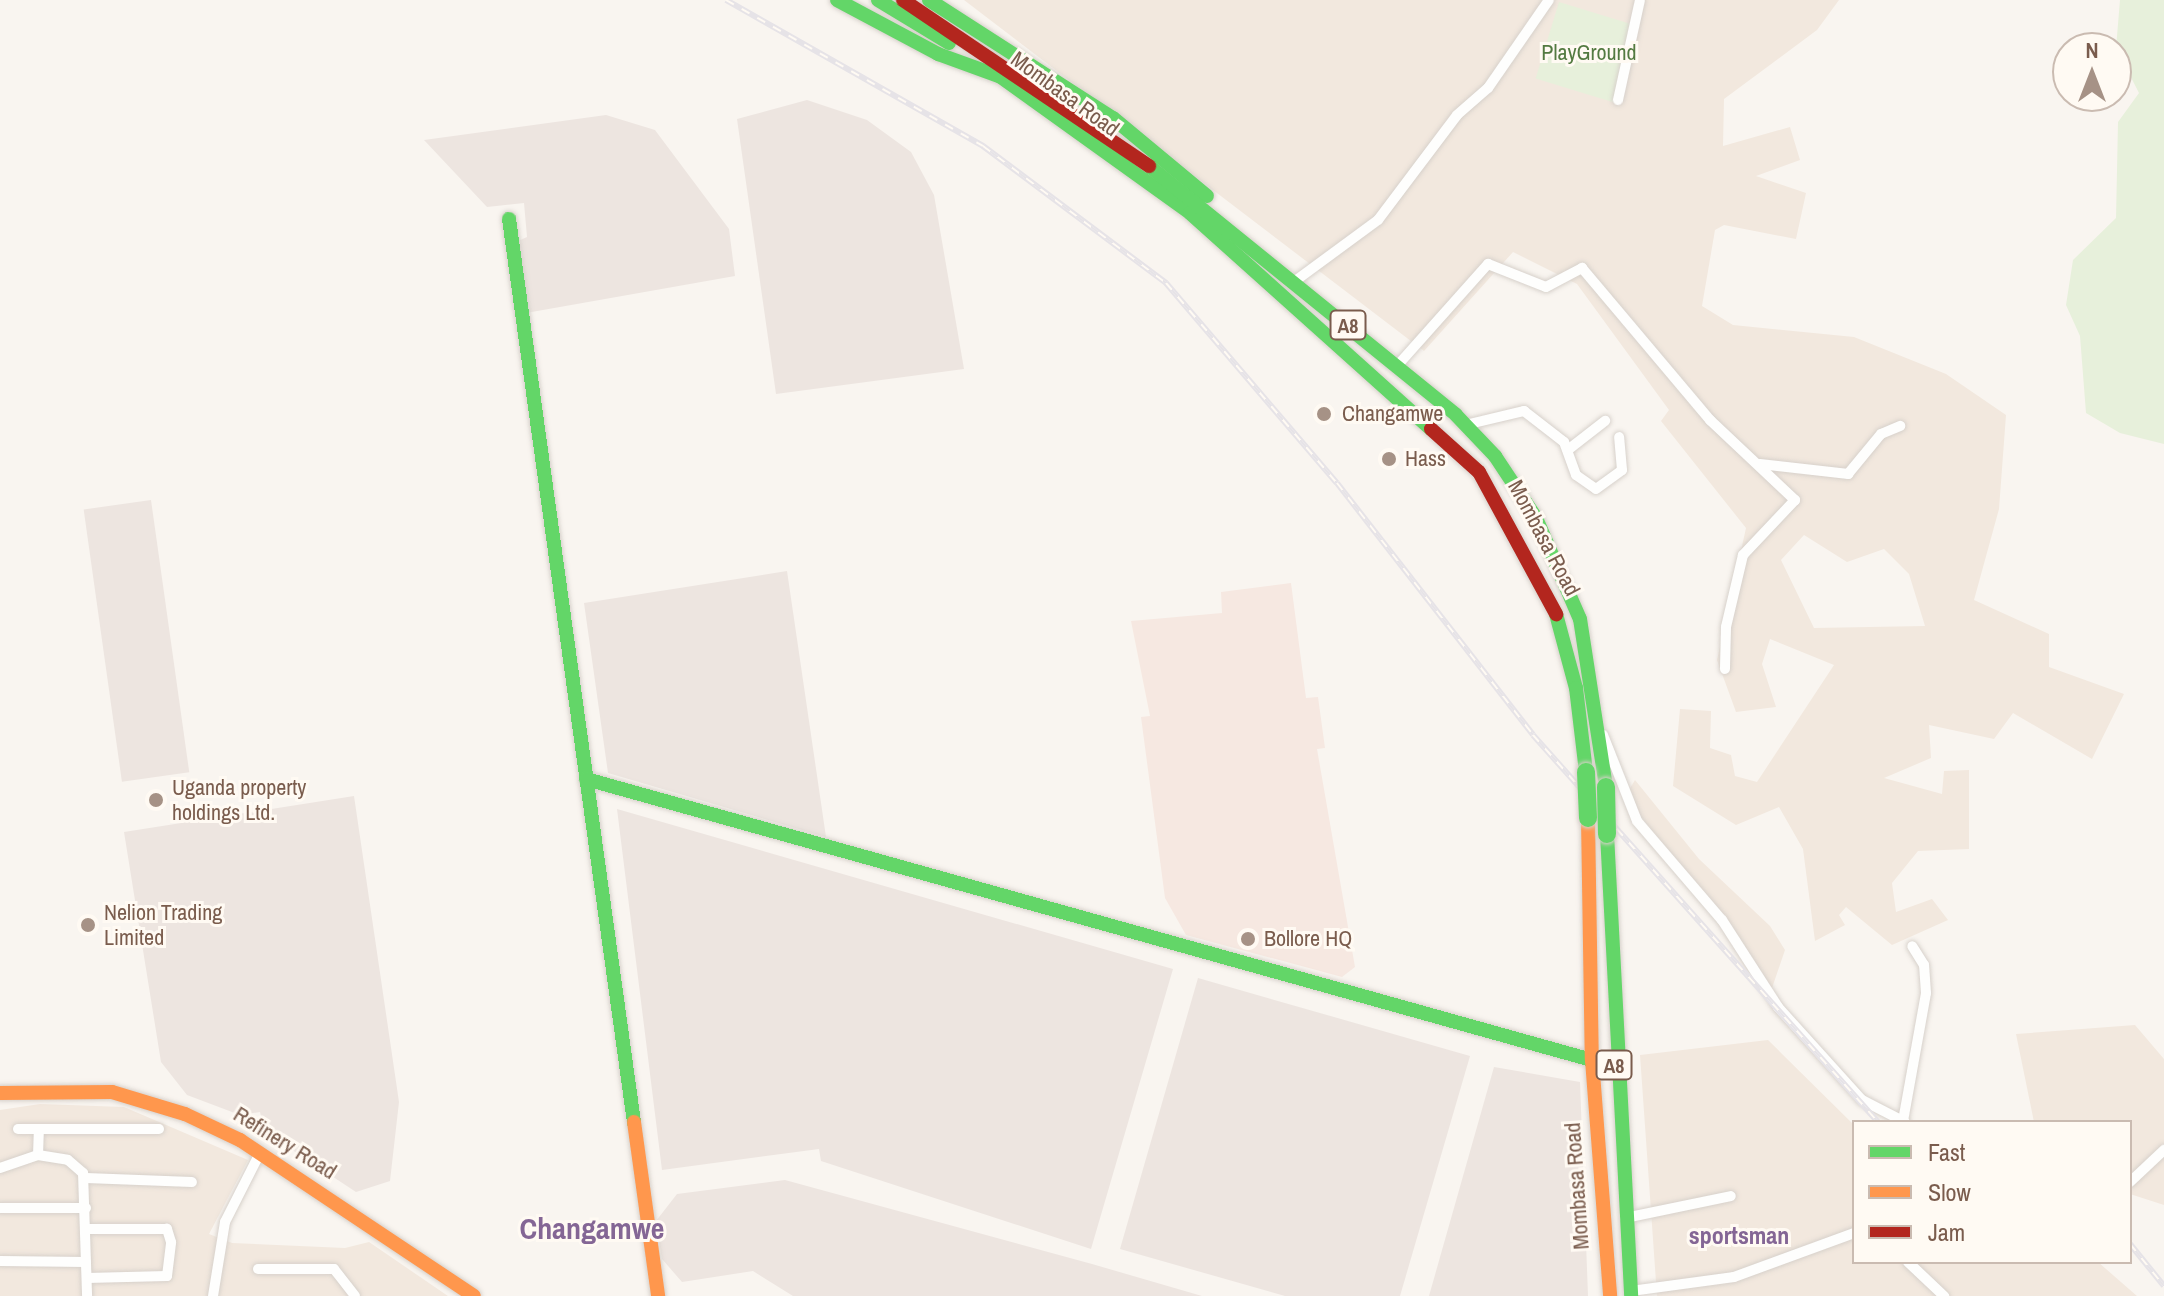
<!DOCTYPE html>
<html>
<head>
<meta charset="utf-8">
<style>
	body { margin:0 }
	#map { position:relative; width:2164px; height:1296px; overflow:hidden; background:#f9f5f0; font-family:"Archivo Narrow",sans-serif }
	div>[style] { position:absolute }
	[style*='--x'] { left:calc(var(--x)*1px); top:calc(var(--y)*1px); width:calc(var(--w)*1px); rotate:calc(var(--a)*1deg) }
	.residential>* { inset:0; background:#f2e8de }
	.commercial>* { inset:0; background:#f6e8e1 }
	.industrial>* { inset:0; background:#ede5e0; transform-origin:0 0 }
	.green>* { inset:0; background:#e7f0db; transform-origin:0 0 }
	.roads { filter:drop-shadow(0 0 2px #d7d1cb) drop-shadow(0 0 2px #d7d1cb) }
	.street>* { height:10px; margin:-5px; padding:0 5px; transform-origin:5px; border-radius:5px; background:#fefefd }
	.fast>* { height:14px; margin:-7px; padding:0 7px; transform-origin:7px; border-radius:7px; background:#63d668 }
	.slow>* { height:14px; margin:-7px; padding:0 7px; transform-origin:7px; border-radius:7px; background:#ff974d }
	.jam>* { height:14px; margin:-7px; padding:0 7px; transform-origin:7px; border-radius:7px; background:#b3261e }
	.rail>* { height:6px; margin-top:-3px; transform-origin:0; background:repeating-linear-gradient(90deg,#fffaf3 0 9px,#e6e3e7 0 18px); box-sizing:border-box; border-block:2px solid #e6e3e7 }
	.bridges { filter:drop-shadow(0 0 2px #dad1cc) drop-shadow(0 0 2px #dad1cc) }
	.fast-bridge>* { height:18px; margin:-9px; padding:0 9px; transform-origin:9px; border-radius:9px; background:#63d668 }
	.dots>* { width:22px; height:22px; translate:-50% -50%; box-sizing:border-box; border:4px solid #fffaf3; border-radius:50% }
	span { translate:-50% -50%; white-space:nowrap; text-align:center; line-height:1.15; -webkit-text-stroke:6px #fffaf3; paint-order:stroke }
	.shield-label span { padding:2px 6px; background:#fffaf3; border:2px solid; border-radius:6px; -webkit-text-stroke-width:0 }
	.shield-label { font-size:20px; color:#7a5c4d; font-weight:700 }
	.park-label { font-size:22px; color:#537a41 }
	.street-label { font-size:22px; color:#7a5c4d }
	.poi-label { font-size:22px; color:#7a5c4d }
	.left { translate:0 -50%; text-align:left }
	.neighbourhood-label { font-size:24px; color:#846695; font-weight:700 }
	.district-label { font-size:30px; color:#846695; font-weight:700 }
	.legend { position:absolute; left:1852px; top:1120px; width:280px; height:144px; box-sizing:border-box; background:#fffaf3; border:2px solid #cabbb1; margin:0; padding:10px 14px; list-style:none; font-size:24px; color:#7a5c4d }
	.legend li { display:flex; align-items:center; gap:16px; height:40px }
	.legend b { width:40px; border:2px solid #cabbb1 }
	.north { position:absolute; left:2052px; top:32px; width:80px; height:80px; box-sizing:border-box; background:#fffaf3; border:2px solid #cabbb1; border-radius:50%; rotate:0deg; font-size:22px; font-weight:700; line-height:32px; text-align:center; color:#7a5c4d }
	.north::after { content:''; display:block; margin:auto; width:28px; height:36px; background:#a69286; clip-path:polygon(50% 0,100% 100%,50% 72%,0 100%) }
</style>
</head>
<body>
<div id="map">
	<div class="residential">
		<div style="clip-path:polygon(evenodd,964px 0,1839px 0,1817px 30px,1724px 99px,1723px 146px,1790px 127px,1800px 160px,1756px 176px,1806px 193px,1796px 239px,1724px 225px,1715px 230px,1702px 306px,1733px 325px,1854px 337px,1946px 374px,2006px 415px,1999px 509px,1974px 600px,2049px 634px,2049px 667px,2124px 694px,2092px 759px,2013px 713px,1994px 739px,1929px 725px,1931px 758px,1884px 778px,1942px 794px,1944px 771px,1969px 770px,1969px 849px,1918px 851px,1892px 883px,1896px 912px,1932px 899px,1948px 920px,1892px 945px,1846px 907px,1839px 915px,1845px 925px,1815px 941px,1803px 849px,1779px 807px,1736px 825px,1673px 786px,1680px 709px,1711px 711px,1710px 748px,1731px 755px,1735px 776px,1757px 782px,1834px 665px,1770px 639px,1762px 664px,1776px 707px,1736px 712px,1717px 660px,1746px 528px,1661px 421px,1669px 410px,1577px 284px,1513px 252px,1424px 351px,964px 0,1804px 535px,1847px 562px,1884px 549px,1909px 574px,1925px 626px,1814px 628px,1781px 560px,1804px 535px)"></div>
		<div style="clip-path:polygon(1635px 780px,1699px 859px,1770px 926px,1785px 950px,1772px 988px,1639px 814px,1629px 790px)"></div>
		<div style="clip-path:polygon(2135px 1025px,2164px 1059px,2164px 1205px,2130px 1194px,2130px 1122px,2034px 1122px,2016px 1034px)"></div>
		<div style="clip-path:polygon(1768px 1040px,1854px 1125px,1854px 1262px,2098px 1262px,2137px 1296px,1657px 1296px,1640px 1055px)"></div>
		<div style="clip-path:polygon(40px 1104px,124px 1107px,248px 1160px,209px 1234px,232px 1243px,345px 1248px,369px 1242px,448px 1296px,0 1296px,0 1110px)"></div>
	</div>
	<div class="commercial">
		<div style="clip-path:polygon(1291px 583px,1306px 698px,1318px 697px,1325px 748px,1317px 749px,1355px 967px,1342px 977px,1186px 935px,1165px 898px,1141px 717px,1150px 716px,1131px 621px,1222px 613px,1221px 592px)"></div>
	</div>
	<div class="industrial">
		<div style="clip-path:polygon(807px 100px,867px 120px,911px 152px,934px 195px,964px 369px,776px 394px,737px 119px)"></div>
		<div style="clip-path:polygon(606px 115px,655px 130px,729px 229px,735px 276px,526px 313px,518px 241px,527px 237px,524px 203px,487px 207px,424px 140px)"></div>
		<div style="left:151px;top:500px;width:275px;height:68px;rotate:82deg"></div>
		<div style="clip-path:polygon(787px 571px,826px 837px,608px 773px,584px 603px)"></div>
		<div style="clip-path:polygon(354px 796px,399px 1102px,390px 1181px,356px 1192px,265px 1132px,260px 1112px,240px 1115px,187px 1095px,161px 1062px,124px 832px)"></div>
		<div style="clip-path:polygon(617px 809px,1173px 969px,1091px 1249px,821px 1161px,819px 1149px,662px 1170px)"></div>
		<div style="clip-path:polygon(1198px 978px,1470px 1056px,1400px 1296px,1285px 1296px,1120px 1249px)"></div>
		<div style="clip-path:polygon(1494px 1067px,1580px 1082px,1588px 1296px,1429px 1296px)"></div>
		<div style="clip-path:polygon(785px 1180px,1092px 1264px,1202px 1296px,793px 1296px,753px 1271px,682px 1282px,662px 1259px,656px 1221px,677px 1194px)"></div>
	</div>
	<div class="green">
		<div style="clip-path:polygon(2120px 0,2164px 0,2164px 444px,2120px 433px,2086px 413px,2080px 336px,2066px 305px,2073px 260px,2116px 218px,2118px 122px,2139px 93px,2116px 48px)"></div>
		<div style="left:1559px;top:2px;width:82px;height:80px;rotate:17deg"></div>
	</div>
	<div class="roads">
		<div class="street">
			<div style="--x:1618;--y:100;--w:102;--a:-77.6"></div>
			<div style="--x:1295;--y:281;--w:103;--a:-36.3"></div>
			<div style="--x:1378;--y:220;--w:131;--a:-53"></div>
			<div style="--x:1457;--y:115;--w:41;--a:-41.1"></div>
			<div style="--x:1488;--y:88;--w:107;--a:-55.3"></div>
			<div style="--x:1397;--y:366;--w:137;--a:-48.3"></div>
			<div style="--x:1488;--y:264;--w:62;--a:21.6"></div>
			<div style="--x:1546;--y:287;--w:41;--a:-27.8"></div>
			<div style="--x:1582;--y:268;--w:199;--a:49.9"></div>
			<div style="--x:1710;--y:420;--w:117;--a:43.3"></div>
			<div style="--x:1795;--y:500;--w:76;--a:133.4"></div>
			<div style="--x:1743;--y:555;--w:74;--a:103.3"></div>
			<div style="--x:1726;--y:627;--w:42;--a:91.4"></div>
			<div style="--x:1465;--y:425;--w:61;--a:-13.3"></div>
			<div style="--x:1524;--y:411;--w:51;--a:37.8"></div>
			<div style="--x:1564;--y:442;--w:35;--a:70"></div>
			<div style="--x:1576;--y:475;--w:24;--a:35"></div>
			<div style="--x:1596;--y:489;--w:32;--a:-36"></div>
			<div style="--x:1622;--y:470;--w:33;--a:-95"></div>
			<div style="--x:1569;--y:449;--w:46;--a:-37.9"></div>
			<div style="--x:1760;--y:464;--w:89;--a:6.5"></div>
			<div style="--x:1848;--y:474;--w:52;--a:-50.5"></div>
			<div style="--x:1881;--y:434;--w:21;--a:-23"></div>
			<div style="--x:1603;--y:735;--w:92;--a:68.4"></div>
			<div style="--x:1637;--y:821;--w:130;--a:49.4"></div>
			<div style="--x:1722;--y:920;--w:103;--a:57.2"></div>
			<div style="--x:1778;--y:1007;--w:125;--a:47.9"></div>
			<div style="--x:1862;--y:1100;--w:48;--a:27.1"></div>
			<div style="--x:1903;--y:1121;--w:130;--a:-79.8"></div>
			<div style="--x:1926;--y:993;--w:28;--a:-94"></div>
			<div style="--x:1924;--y:965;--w:22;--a:-122"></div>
			<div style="--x:18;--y:1129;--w:141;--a:0"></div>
			<div style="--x:38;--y:1155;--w:25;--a:-88"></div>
			<div style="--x:0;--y:1168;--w:40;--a:-18.9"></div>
			<div style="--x:38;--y:1155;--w:30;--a:9"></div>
			<div style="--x:68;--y:1160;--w:20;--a:41"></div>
			<div style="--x:83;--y:1173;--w:123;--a:88.1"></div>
			<div style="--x:86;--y:1178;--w:106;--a:2.2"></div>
			<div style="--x:2130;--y:1182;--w:47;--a:-43.3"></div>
			<div style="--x:0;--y:1208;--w:86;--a:0"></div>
			<div style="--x:1625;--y:1218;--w:108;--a:-11.7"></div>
			<div style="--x:0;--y:1261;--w:86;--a:0.7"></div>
			<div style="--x:1908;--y:1262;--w:50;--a:43.4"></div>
			<div style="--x:258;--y:1269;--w:76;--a:0"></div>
			<div style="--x:334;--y:1269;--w:34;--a:52"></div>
			<div style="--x:87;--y:1278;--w:80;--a:-1.4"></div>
			<div style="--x:167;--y:1276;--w:34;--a:-83"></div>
			<div style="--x:171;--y:1242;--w:14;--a:-107"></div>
			<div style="--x:167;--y:1229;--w:80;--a:180"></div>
			<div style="--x:1631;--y:1291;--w:104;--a:-7.7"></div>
			<div style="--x:1734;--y:1277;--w:128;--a:-20.1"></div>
			<div style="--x:213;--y:1296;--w:75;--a:-80.8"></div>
			<div style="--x:225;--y:1222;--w:77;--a:-63.1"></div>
		</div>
		<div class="fast">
			<div style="--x:837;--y:0;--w:115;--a:28.1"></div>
			<div style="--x:938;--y:54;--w:70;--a:20"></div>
			<div style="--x:878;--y:0;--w:83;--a:31.2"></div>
			<div style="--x:929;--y:0;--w:219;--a:32.7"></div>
			<div style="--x:1113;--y:118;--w:122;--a:39.7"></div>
			<div style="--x:994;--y:72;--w:241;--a:35.7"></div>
			<div style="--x:1190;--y:213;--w:324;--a:41.9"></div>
			<div style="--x:1149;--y:166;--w:395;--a:39"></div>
			<div style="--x:1456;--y:415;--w:57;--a:46.4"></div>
			<div style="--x:1495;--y:456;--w:74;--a:56.5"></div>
			<div style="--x:1536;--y:518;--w:110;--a:66.5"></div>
			<div style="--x:1580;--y:619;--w:170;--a:81.2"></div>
			<div style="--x:509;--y:219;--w:912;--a:82.12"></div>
			<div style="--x:1556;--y:614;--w:77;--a:74.9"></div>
			<div style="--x:1576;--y:688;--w:85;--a:83.2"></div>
			<div style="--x:586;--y:779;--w:1045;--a:15.61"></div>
			<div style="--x:1607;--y:834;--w:463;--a:87"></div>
		</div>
		<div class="slow">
			<div style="--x:1588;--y:818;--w:242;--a:89.1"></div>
			<div style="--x:1592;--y:1060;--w:237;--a:85.6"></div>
			<div style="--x:0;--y:1093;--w:112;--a:-0.5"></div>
			<div style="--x:112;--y:1092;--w:76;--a:16.8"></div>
			<div style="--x:185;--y:1114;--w:61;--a:25.3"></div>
			<div style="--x:240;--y:1140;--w:281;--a:33.7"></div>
			<div style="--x:634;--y:1122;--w:176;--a:82.1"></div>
		</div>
		<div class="jam">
			<div style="--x:903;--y:0;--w:297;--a:34"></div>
			<div style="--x:1431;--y:429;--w:64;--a:41.9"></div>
			<div style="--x:1479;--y:472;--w:162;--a:61.5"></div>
		</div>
	</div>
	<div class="rail">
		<div style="--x:726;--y:0;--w:296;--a:29.6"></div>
		<div style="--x:983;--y:146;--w:229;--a:36.8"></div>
		<div style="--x:1166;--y:283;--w:263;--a:49.5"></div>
		<div style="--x:1337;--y:483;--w:319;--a:52.1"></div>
		<div style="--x:1533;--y:735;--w:518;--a:48.28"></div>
		<div style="--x:2130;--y:1244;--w:54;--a:51"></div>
	</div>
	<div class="bridges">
		<div class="fast-bridge">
			<div style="--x:1586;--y:772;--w:46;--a:87.5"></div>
			<div style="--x:1606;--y:787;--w:47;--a:88.8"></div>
		</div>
	</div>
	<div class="dots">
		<div style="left:1324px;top:414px;background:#a69286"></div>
		<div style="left:1389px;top:459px;background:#a69286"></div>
		<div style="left:156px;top:800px;background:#a69286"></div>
		<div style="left:88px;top:925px;background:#a69286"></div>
		<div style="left:1248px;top:939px;background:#a69286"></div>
	</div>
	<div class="shield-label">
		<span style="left:1348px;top:325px">A8</span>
		<span style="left:1614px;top:1065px">A8</span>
	</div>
	<div class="park-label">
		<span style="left:1589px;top:53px">PlayGround</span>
	</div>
	<div class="street-label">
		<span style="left:1065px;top:94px;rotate:36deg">Mombasa Road</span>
		<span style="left:1544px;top:538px;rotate:62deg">Mombasa Road</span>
		<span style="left:285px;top:1143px;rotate:32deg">Refinery Road</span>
		<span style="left:1577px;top:1186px;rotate:-94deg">Mombasa Road</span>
	</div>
	<div class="poi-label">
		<span class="left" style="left:1342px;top:414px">Changamwe</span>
		<span class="left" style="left:1405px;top:459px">Hass</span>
		<span class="left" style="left:172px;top:800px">Uganda property<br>holdings Ltd.</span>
		<span class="left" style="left:104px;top:925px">Nelion Trading<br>Limited</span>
		<span class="left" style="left:1264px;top:939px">Bollore HQ</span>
	</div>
	<div class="neighbourhood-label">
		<span style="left:1739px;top:1236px">sportsman</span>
	</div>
	<div class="district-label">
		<span style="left:592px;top:1228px">Changamwe</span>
	</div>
	<ul class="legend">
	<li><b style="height:10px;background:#63d668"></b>Fast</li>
	<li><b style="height:10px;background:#ff974d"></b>Slow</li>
	<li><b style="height:10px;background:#b3261e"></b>Jam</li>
	</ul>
	<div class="north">N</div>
</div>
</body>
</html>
